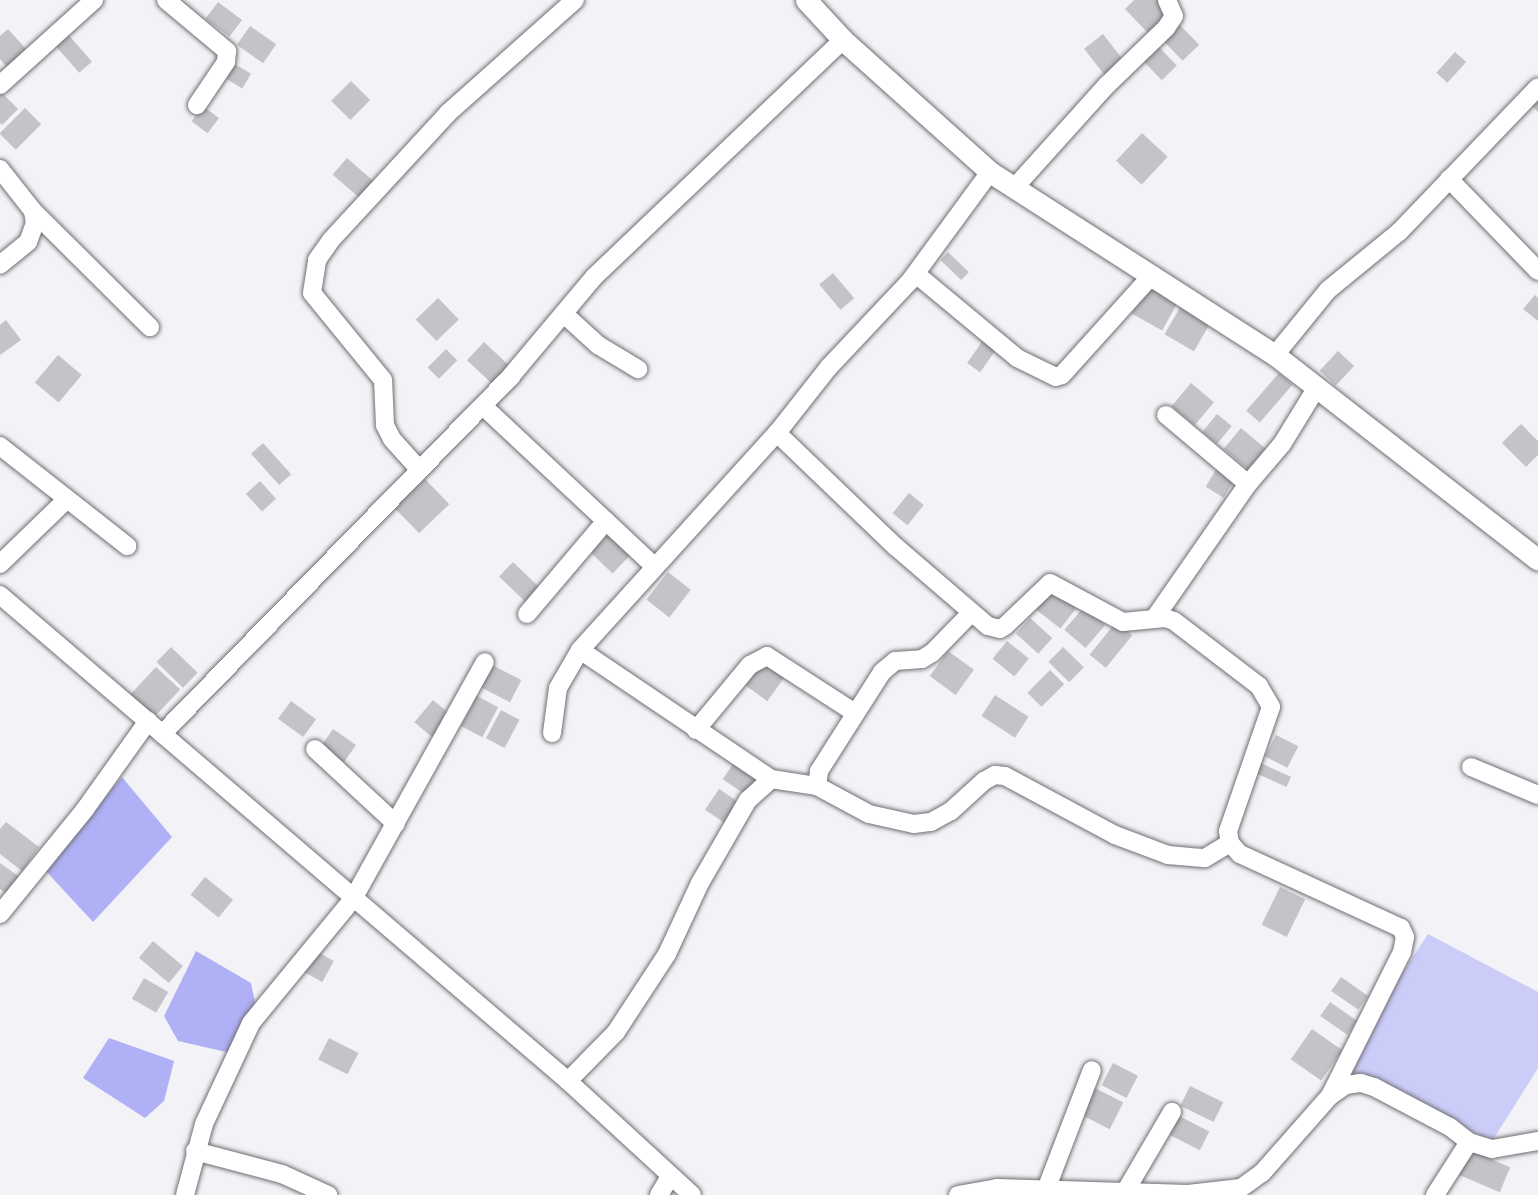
<!DOCTYPE html>
<html>
<head>
<meta charset="utf-8">
<style>
	body { margin:0 }
	#map { position:relative; width:1538px; height:1195px; overflow:hidden; background:#f2f2f7; font-family:Merriweather,serif }
	div>[style] { position:absolute }
	[style*='--x'] { left:calc(var(--x)*1px); top:calc(var(--y)*1px); width:calc(var(--w)*1px); rotate:calc(var(--a)*1deg) }
	.green>* { inset:0; background:#cbccf8 }
	.water>* { inset:0; background:#b0b0f7 }
	.building>* { inset:0; background:#c3c3c8; transform-origin:0 0 }
	.roads { filter:drop-shadow(0 0 2px #6e6f73) drop-shadow(0 0 2px #6e6f73) }
	.minor>* { height:18px; margin:-9px; padding:0 9px; transform-origin:9px; border-radius:9px; background:#fff }
	.tertiary>* { height:21px; margin:-10.5px; padding:0 10.5px; transform-origin:10.5px; border-radius:10.5px; background:#fff }
	span { translate:-50% -50%; white-space:nowrap; text-align:center; line-height:1.15; -webkit-text-stroke:5px #fff; paint-order:stroke }
</style>
</head>
<body>
<div id="map">
	<div class="green">
		<div style="clip-path:polygon(1428px 934px,1538px 992px,1538px 1068px,1493px 1140px,1372px 1096px,1353px 1082px,1353px 1064px,1380px 1007px)"></div>
	</div>
	<div class="water">
		<div style="clip-path:polygon(122px 777px,172px 837px,93px 922px,44px 869px)"></div>
		<div style="clip-path:polygon(196px 951px,251px 983px,258px 1017px,235px 1054px,178px 1041px,164px 1016px)"></div>
		<div style="clip-path:polygon(109px 1038px,174px 1061px,164px 1101px,145px 1118px,83px 1078px)"></div>
	</div>
	<div class="building">
		<div style="clip-path:polygon(1134px 0,1158px 0,1171px 13px,1149px 34px,1125px 9px)"></div>
		<div style="left:218px;top:2px;width:30px;height:21px;rotate:37deg"></div>
		<div style="left:1179px;top:24px;width:29px;height:23px;rotate:46deg"></div>
		<div style="left:250px;top:26px;width:32px;height:23px;rotate:35deg"></div>
		<div style="clip-path:polygon(8px 29px,26px 49px,7px 67px,0 59px,0 36px)"></div>
		<div style="left:67px;top:33px;width:38px;height:17px;rotate:49deg"></div>
		<div style="left:1103px;top:34px;width:37px;height:24px;rotate:52deg"></div>
		<div style="left:1156px;top:44px;width:30px;height:21px;rotate:46deg"></div>
		<div style="left:1455px;top:52px;width:15px;height:28px;rotate:42deg"></div>
		<div style="left:233px;top:63px;width:21px;height:17px;rotate:31deg"></div>
		<div style="left:351px;top:81px;width:27px;height:28px;rotate:45deg"></div>
		<div style="clip-path:polygon(0 91px,18px 109px,2px 125px,0 123px)"></div>
		<div style="clip-path:polygon(1538px 98px,1538px 112px,1531px 105px)"></div>
		<div style="left:203px;top:106px;width:20px;height:19px;rotate:37deg"></div>
		<div style="left:25px;top:108px;width:23px;height:36px;rotate:45deg"></div>
		<div style="left:1142px;top:133px;width:35px;height:38px;rotate:43deg"></div>
		<div style="left:347px;top:158px;width:35px;height:22px;rotate:41deg"></div>
		<div style="left:948px;top:252px;width:29px;height:11px;rotate:44deg"></div>
		<div style="left:833px;top:273px;width:33px;height:18px;rotate:50deg"></div>
		<div style="left:1149px;top:282px;width:35px;height:36px;rotate:29deg"></div>
		<div style="clip-path:polygon(1535px 295px,1538px 298px,1538px 321px,1523px 309px)"></div>
		<div style="left:438px;top:298px;width:30px;height:31px;rotate:46deg"></div>
		<div style="left:1182px;top:304px;width:34px;height:35px;rotate:30deg"></div>
		<div style="clip-path:polygon(6px 320px,21px 340px,0 355px,0 325px)"></div>
		<div style="left:986px;top:336px;width:16px;height:33px;rotate:35deg"></div>
		<div style="left:484px;top:342px;width:37px;height:25px;rotate:43deg"></div>
		<div style="left:446px;top:349px;width:16px;height:26px;rotate:45deg"></div>
		<div style="left:1338px;top:351px;width:22px;height:27px;rotate:43deg"></div>
		<div style="left:58px;top:355px;width:31px;height:36px;rotate:40deg"></div>
		<div style="left:1279px;top:373px;width:18px;height:50px;rotate:41deg"></div>
		<div style="left:1191px;top:383px;width:30px;height:30px;rotate:40deg"></div>
		<div style="left:1217px;top:414px;width:19px;height:23px;rotate:39deg"></div>
		<div style="clip-path:polygon(1521px 424px,1538px 441px,1538px 455px,1526px 467px,1502px 443px)"></div>
		<div style="left:1241px;top:428px;width:39px;height:27px;rotate:40deg"></div>
		<div style="left:263px;top:443px;width:42px;height:16px;rotate:48deg"></div>
		<div style="left:1217px;top:468px;width:21px;height:22px;rotate:31deg"></div>
		<div style="left:425px;top:479px;width:35px;height:42px;rotate:46deg"></div>
		<div style="left:260px;top:481px;width:24px;height:19px;rotate:48deg"></div>
		<div style="left:909px;top:493px;width:19px;height:26px;rotate:39deg"></div>
		<div style="left:609px;top:534px;width:30px;height:26px;rotate:44deg"></div>
		<div style="left:513px;top:562px;width:40px;height:20px;rotate:44deg"></div>
		<div style="left:668px;top:572px;width:29px;height:35px;rotate:38deg"></div>
		<div style="left:1052px;top:589px;width:31px;height:26px;rotate:38deg"></div>
		<div style="left:1084px;top:607px;width:28px;height:30px;rotate:41deg"></div>
		<div style="left:1030px;top:618px;width:30px;height:21px;rotate:42deg"></div>
		<div style="left:1116px;top:622px;width:21px;height:42px;rotate:39deg"></div>
		<div style="left:1007px;top:641px;width:28px;height:23px;rotate:39deg"></div>
		<div style="left:171px;top:647px;width:37px;height:21px;rotate:44deg"></div>
		<div style="left:1063px;top:647px;width:29px;height:21px;rotate:44deg"></div>
		<div style="left:948px;top:651px;width:32px;height:31px;rotate:36deg"></div>
		<div style="left:763px;top:661px;width:27px;height:30px;rotate:36deg"></div>
		<div style="left:492px;top:665px;width:33px;height:25px;rotate:27deg"></div>
		<div style="left:156px;top:667px;width:33px;height:39px;rotate:43deg"></div>
		<div style="left:1050px;top:670px;width:20px;height:32px;rotate:45deg"></div>
		<div style="left:995px;top:695px;width:40px;height:25px;rotate:33deg"></div>
		<div style="left:477px;top:696px;width:24px;height:34px;rotate:28deg"></div>
		<div style="left:433px;top:700px;width:23px;height:29px;rotate:40deg"></div>
		<div style="left:291px;top:701px;width:31px;height:22px;rotate:36deg"></div>
		<div style="left:501px;top:710px;width:21px;height:32px;rotate:28deg"></div>
		<div style="left:333px;top:729px;width:28px;height:21px;rotate:35deg"></div>
		<div style="left:1276px;top:735px;width:25px;height:24px;rotate:27deg"></div>
		<div style="left:735px;top:761px;width:27px;height:22px;rotate:34deg"></div>
		<div style="left:1260px;top:763px;width:34px;height:11px;rotate:24deg"></div>
		<div style="left:719px;top:789px;width:25px;height:25px;rotate:34deg"></div>
		<div style="clip-path:polygon(6px 822px,39px 847px,22px 871px,0 854px,0 829px)"></div>
		<div style="clip-path:polygon(0 863px,21px 878px,8px 895px,0 889px)"></div>
		<div style="left:205px;top:877px;width:36px;height:23px;rotate:39deg"></div>
		<div style="left:1280px;top:887px;width:28px;height:42px;rotate:26deg"></div>
		<div style="left:153px;top:941px;width:39px;height:22px;rotate:40deg"></div>
		<div style="left:312px;top:949px;width:25px;height:24px;rotate:29deg"></div>
		<div style="left:1341px;top:977px;width:33px;height:17px;rotate:35deg"></div>
		<div style="left:144px;top:978px;width:28px;height:24px;rotate:30deg"></div>
		<div style="left:1330px;top:1002px;width:33px;height:17px;rotate:35deg"></div>
		<div style="left:1312px;top:1029px;width:37px;height:37px;rotate:35deg"></div>
		<div style="left:329px;top:1038px;width:33px;height:24px;rotate:27deg"></div>
		<div style="left:1113px;top:1063px;width:28px;height:25px;rotate:27deg"></div>
		<div style="left:1190px;top:1086px;width:37px;height:22px;rotate:26deg"></div>
		<div style="left:1093px;top:1087px;width:34px;height:30px;rotate:27deg"></div>
		<div style="left:1179px;top:1116px;width:34px;height:21px;rotate:27deg"></div>
		<div style="left:1467px;top:1149px;width:47px;height:27px;rotate:23deg"></div>
	</div>
	<div class="roads">
		<div class="minor">
			<div style="--x:166;--y:0;--w:80;--a:39.9"></div>
			<div style="--x:227;--y:51;--w:11;--a:95"></div>
			<div style="--x:226;--y:62;--w:52;--a:124"></div>
			<div style="--x:0;--y:85;--w:127;--a:-42.1"></div>
			<div style="--x:0;--y:169;--w:53;--a:51.8"></div>
			<div style="--x:33;--y:211;--w:12;--a:81"></div>
			<div style="--x:35;--y:223;--w:20;--a:110"></div>
			<div style="--x:28;--y:242;--w:36;--a:141"></div>
			<div style="--x:1449;--y:179;--w:128;--a:45.9"></div>
			<div style="--x:1015;--y:187;--w:137;--a:-48"></div>
			<div style="--x:1107;--y:85;--w:82;--a:-44"></div>
			<div style="--x:1166;--y:28;--w:14;--a:-56"></div>
			<div style="--x:1174;--y:16;--w:17;--a:-114"></div>
			<div style="--x:33;--y:211;--w:165;--a:44.8"></div>
			<div style="--x:916;--y:274;--w:131;--a:39.7"></div>
			<div style="--x:1017;--y:358;--w:43;--a:26"></div>
			<div style="--x:1056;--y:377;--w:6;--a:-18"></div>
			<div style="--x:1062;--y:375;--w:135;--a:-48"></div>
			<div style="--x:564;--y:314;--w:46;--a:42.4"></div>
			<div style="--x:598;--y:345;--w:47;--a:31"></div>
			<div style="--x:1275;--y:355;--w:84;--a:-50.8"></div>
			<div style="--x:1328;--y:290;--w:93;--a:-39.3"></div>
			<div style="--x:1400;--y:231;--w:199;--a:-46.2"></div>
			<div style="--x:483;--y:406;--w:234;--a:43.1"></div>
			<div style="--x:1166;--y:415;--w:107;--a:40.1"></div>
			<div style="--x:777;--y:433;--w:165;--a:43.8"></div>
			<div style="--x:896;--y:547;--w:121;--a:40.7"></div>
			<div style="--x:988;--y:626;--w:12;--a:14"></div>
			<div style="--x:1000;--y:629;--w:6;--a:-31"></div>
			<div style="--x:1005;--y:626;--w:62;--a:-43.7"></div>
			<div style="--x:1050;--y:583;--w:83;--a:28.1"></div>
			<div style="--x:1123;--y:622;--w:42;--a:-5.4"></div>
			<div style="--x:1165;--y:618;--w:9;--a:18"></div>
			<div style="--x:1174;--y:621;--w:107;--a:37.4"></div>
			<div style="--x:1259;--y:686;--w:24;--a:60"></div>
			<div style="--x:1271;--y:707;--w:131;--a:109.1"></div>
			<div style="--x:1228;--y:831;--w:12;--a:81"></div>
			<div style="--x:1230;--y:843;--w:15;--a:48"></div>
			<div style="--x:1240;--y:854;--w:177;--a:24.7"></div>
			<div style="--x:1401;--y:928;--w:10;--a:66"></div>
			<div style="--x:1405;--y:937;--w:15;--a:101"></div>
			<div style="--x:1402;--y:952;--w:161;--a:116.6"></div>
			<div style="--x:0;--y:446;--w:162;--a:38.2"></div>
			<div style="--x:418;--y:468;--w:39;--a:-132"></div>
			<div style="--x:392;--y:439;--w:16;--a:-117"></div>
			<div style="--x:385;--y:425;--w:45;--a:-92.5"></div>
			<div style="--x:383;--y:380;--w:112;--a:-129.2"></div>
			<div style="--x:312;--y:293;--w:33;--a:-81"></div>
			<div style="--x:317;--y:260;--w:24;--a:-55"></div>
			<div style="--x:331;--y:240;--w:173;--a:-47.3"></div>
			<div style="--x:448;--y:113;--w:170;--a:-41.7"></div>
			<div style="--x:0;--y:564;--w:93;--a:-44.1"></div>
			<div style="--x:0;--y:595;--w:748;--a:40.55"></div>
			<div style="--x:568;--y:1081;--w:168;--a:42.6"></div>
			<div style="--x:527;--y:614;--w:122;--a:-49.7"></div>
			<div style="--x:1154;--y:619;--w:165;--a:-55.2"></div>
			<div style="--x:1248;--y:484;--w:52;--a:-49.6"></div>
			<div style="--x:1282;--y:444;--w:67;--a:-58.4"></div>
			<div style="--x:580;--y:650;--w:230;--a:34"></div>
			<div style="--x:696;--y:730;--w:85;--a:-50.3"></div>
			<div style="--x:750;--y:665;--w:19;--a:-28"></div>
			<div style="--x:767;--y:656;--w:105;--a:32.9"></div>
			<div style="--x:552;--y:733;--w:45;--a:-82.4"></div>
			<div style="--x:558;--y:688;--w:44;--a:-59.9"></div>
			<div style="--x:580;--y:650;--w:293;--a:-47.8"></div>
			<div style="--x:777;--y:433;--w:84;--a:-51.8"></div>
			<div style="--x:829;--y:367;--w:118;--a:-46.7"></div>
			<div style="--x:910;--y:281;--w:135;--a:-53.7"></div>
			<div style="--x:162;--y:734;--w:500;--a:-45.7"></div>
			<div style="--x:511;--y:376;--w:129;--a:-50"></div>
			<div style="--x:594;--y:277;--w:344;--a:-43.6"></div>
			<div style="--x:315;--y:749;--w:110;--a:42.8"></div>
			<div style="--x:1471;--y:767;--w:73;--a:22.7"></div>
			<div style="--x:817;--y:786;--w:15;--a:-82"></div>
			<div style="--x:819;--y:771;--w:117;--a:-57.5"></div>
			<div style="--x:882;--y:672;--w:17;--a:-40"></div>
			<div style="--x:895;--y:661;--w:27;--a:-4"></div>
			<div style="--x:922;--y:659;--w:12;--a:-31"></div>
			<div style="--x:932;--y:653;--w:56;--a:-45.7"></div>
			<div style="--x:0;--y:914;--w:136;--a:-50.9"></div>
			<div style="--x:86;--y:808;--w:107;--a:-54.5"></div>
			<div style="--x:568;--y:1081;--w:69;--a:-45.6"></div>
			<div style="--x:616;--y:1032;--w:93;--a:-56.8"></div>
			<div style="--x:667;--y:954;--w:78;--a:-65.1"></div>
			<div style="--x:700;--y:883;--w:96;--a:-60"></div>
			<div style="--x:748;--y:800;--w:31;--a:-42"></div>
			<div style="--x:771;--y:779;--w:47;--a:8.7"></div>
			<div style="--x:817;--y:786;--w:59;--a:28.3"></div>
			<div style="--x:869;--y:814;--w:46;--a:12.5"></div>
			<div style="--x:914;--y:824;--w:17;--a:-7"></div>
			<div style="--x:931;--y:822;--w:23;--a:-29"></div>
			<div style="--x:951;--y:811;--w:45;--a:-42.3"></div>
			<div style="--x:984;--y:781;--w:13;--a:-29"></div>
			<div style="--x:995;--y:775;--w:10;--a:6"></div>
			<div style="--x:1005;--y:776;--w:125;--a:28.2"></div>
			<div style="--x:1115;--y:835;--w:57;--a:20.7"></div>
			<div style="--x:1168;--y:855;--w:37;--a:5"></div>
			<div style="--x:1205;--y:858;--w:29;--a:-31"></div>
			<div style="--x:195;--y:1151;--w:90;--a:14.8"></div>
			<div style="--x:282;--y:1174;--w:51;--a:24.5"></div>
			<div style="--x:1047;--y:1187;--w:125;--a:-69"></div>
			<div style="--x:1125;--y:1192;--w:93;--a:-59.6"></div>
			<div style="--x:185;--y:1195;--w:73;--a:-75"></div>
			<div style="--x:204;--y:1124;--w:111;--a:-65"></div>
			<div style="--x:251;--y:1023;--w:161;--a:-50.6"></div>
			<div style="--x:353;--y:899;--w:271;--a:-60.9"></div>
			<div style="--x:659;--y:1195;--w:21;--a:-59"></div>
			<div style="--x:958;--y:1195;--w:40;--a:-10"></div>
			<div style="--x:997;--y:1188;--w:191;--a:1.8"></div>
			<div style="--x:1188;--y:1194;--w:53;--a:-6.5"></div>
			<div style="--x:1241;--y:1188;--w:26;--a:-36"></div>
			<div style="--x:1262;--y:1173;--w:103;--a:-48.6"></div>
			<div style="--x:1330;--y:1096;--w:19;--a:-35"></div>
			<div style="--x:1346;--y:1085;--w:15;--a:-8"></div>
			<div style="--x:1361;--y:1083;--w:14;--a:17"></div>
			<div style="--x:1374;--y:1087;--w:86;--a:27.8"></div>
			<div style="--x:1450;--y:1127;--w:24;--a:38"></div>
			<div style="--x:1469;--y:1142;--w:24;--a:17"></div>
			<div style="--x:1492;--y:1149;--w:47;--a:-9.9"></div>
			<div style="--x:1435;--y:1195;--w:63;--a:-57.3"></div>
		</div>
		<div class="tertiary">
			<div style="--x:806;--y:0;--w:54;--a:47.2"></div>
			<div style="--x:843;--y:40;--w:198;--a:41.9"></div>
			<div style="--x:990;--y:172;--w:339;--a:32.7"></div>
			<div style="--x:1275;--y:355;--w:333;--a:37.9"></div>
		</div>
	</div>
</div>
</body>
</html>
